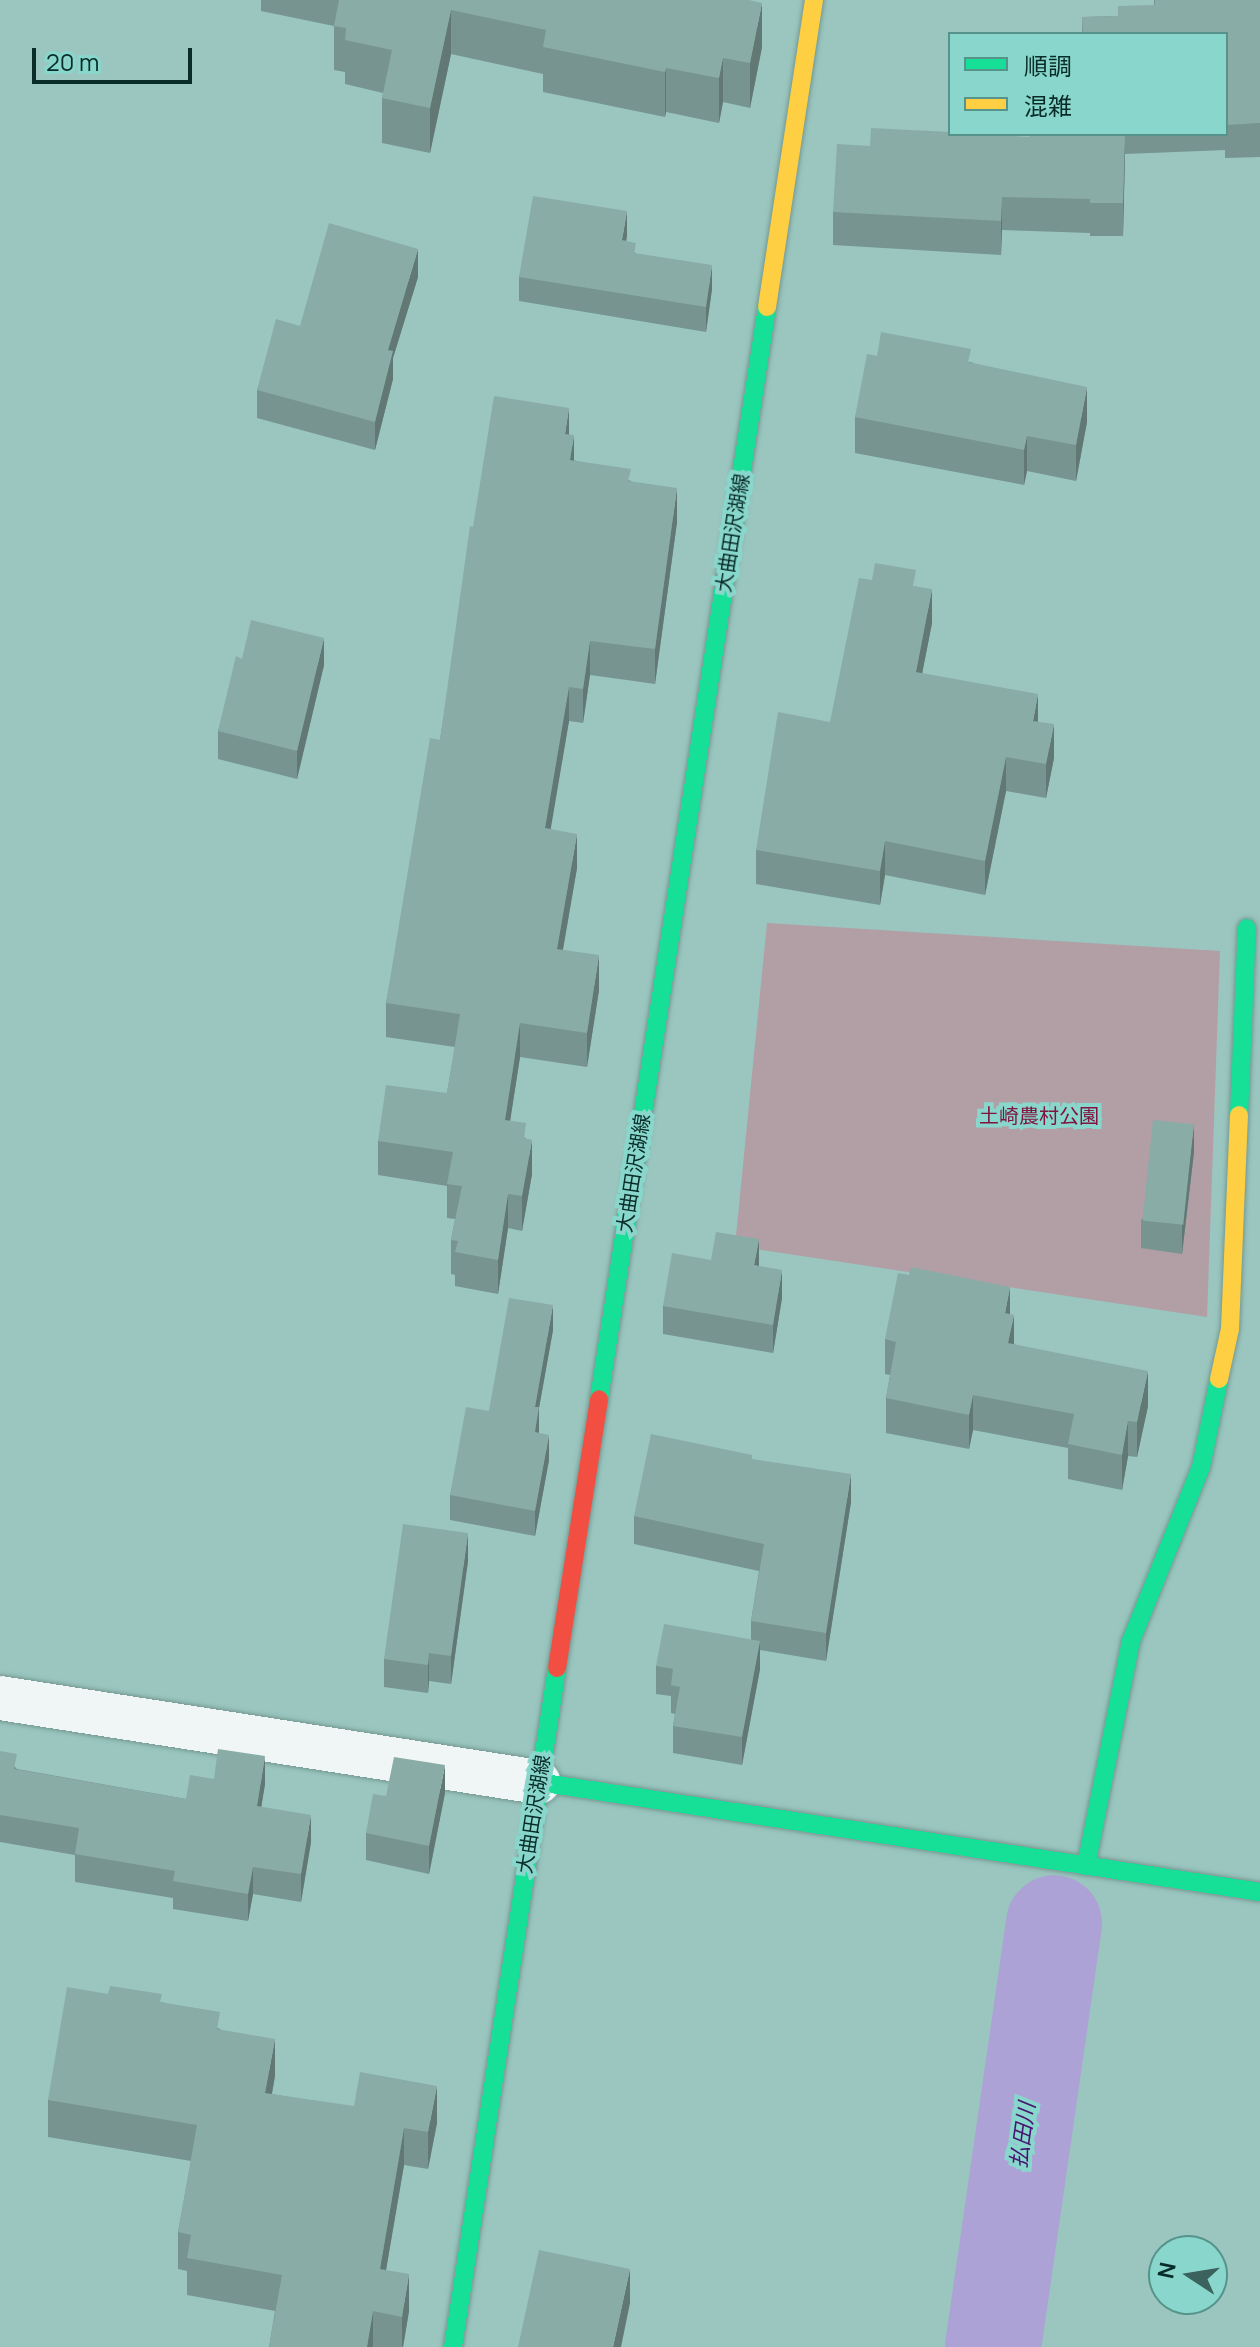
<!DOCTYPE html>
<html>
<head>
<meta charset="utf-8">
<style>
	body { margin:0 }
	#map { position:relative; width:1260px; height:2347px; overflow:hidden; background:#9ac6bf; font-family:Manrope,"Noto Sans JP",sans-serif }
	div>[style] { position:absolute }
	[style*='--x'] { left:calc(var(--x)*1px); top:calc(var(--y)*1px); width:calc(var(--w)*1px); rotate:calc(var(--a)*1deg) }
	.green>* { inset:0; background:#b29ea5 }
	.river>* { height:96px; margin:-48px; padding:0 48px; transform-origin:48px; border-radius:48px; background:#ada2d6 }
	.roads { filter:drop-shadow(0 0 2px #759892) drop-shadow(0 0 2px #759892) }
	.street>* { height:44px; margin:-22px; padding:0 22px; transform-origin:22px; border-radius:22px; background:#f0f6f5 }
	.fast>* { height:18px; margin:-9px; padding:0 9px; transform-origin:9px; border-radius:9px; background:#16e098 }
	.slow>* { height:18px; margin:-9px; padding:0 9px; transform-origin:9px; border-radius:9px; background:#ffcf43 }
	.jam>* { height:18px; margin:-9px; padding:0 9px; transform-origin:9px; border-radius:9px; background:#f24e42 }
	.wall>* { inset:0; background:#779490 }
	.shaded-wall>* { inset:0; background:#617875 }
	.building>* { inset:0; background:#8aaca7; transform-origin:0 0 }
	span { translate:-50% -50%; white-space:nowrap; text-align:center; line-height:1.15; -webkit-text-stroke:8px #89d7cc; paint-order:stroke }
	.street-label { font-size:20px; color:#092c28 }
	.park-label { font-size:20px; color:#81133e }
	.water-label { font-size:22px; color:#471570; font-style:italic }
	.legend { position:absolute; left:948px; top:32px; width:280px; height:104px; box-sizing:border-box; background:#89d7cc; border:2px solid #56938a; margin:0; padding:10px 14px; list-style:none; font-size:24px; color:#092c28 }
	.legend li { display:flex; align-items:center; gap:16px; height:40px }
	.legend b { width:40px; border:2px solid #56938a }
	.north { position:absolute; left:1148px; top:2235px; width:80px; height:80px; box-sizing:border-box; background:#89d7cc; border:2px solid #56938a; border-radius:50%; rotate:282deg; font-size:22px; font-weight:700; line-height:32px; text-align:center; color:#092c28 }
	.north::after { content:''; display:block; margin:auto; width:28px; height:36px; background:#3c625d; clip-path:polygon(50% 0,100% 100%,50% 72%,0 100%) }
	.scale { position:absolute; left:32px; top:48px; width:160px; height:36px; box-sizing:border-box; border:4px solid #092c28; border-top:0; padding-left:10px; font-size:24px; line-height:28px; white-space:nowrap; color:#092c28; -webkit-text-stroke:6px #89d7cc; paint-order:stroke }
</style>
</head>
<body>
<div id="map">
	<div class="green">
		<div style="clip-path:polygon(767px 923px,1220px 951px,1207px 1317px,735px 1246px)"></div>
	</div>
	<div class="river">
		<div style="--x:993;--y:2347;--w:428;--a:-81.8"></div>
	</div>
	<div class="roads">
		<div class="street">
			<div style="--x:0;--y:1698;--w:545;--a:8.87"></div>
		</div>
		<div class="fast">
			<div style="--x:1239;--y:1115;--w:187;--a:-87.6"></div>
			<div style="--x:599;--y:1399;--w:1105;--a:-81.25"></div>
			<div style="--x:538;--y:1782;--w:730;--a:8.66"></div>
			<div style="--x:1086;--y:1866;--w:229;--a:-78.7"></div>
			<div style="--x:1131;--y:1641;--w:188;--a:-68.1"></div>
			<div style="--x:1201;--y:1467;--w:90;--a:-78.4"></div>
			<div style="--x:453;--y:2347;--w:687;--a:-81.29"></div>
		</div>
		<div class="slow">
			<div style="--x:767;--y:307;--w:311;--a:-81.3"></div>
			<div style="--x:1219;--y:1379;--w:51;--a:-77.6"></div>
			<div style="--x:1230;--y:1329;--w:214;--a:-87.6"></div>
		</div>
		<div class="jam">
			<div style="--x:557;--y:1668;--w:272;--a:-81.1"></div>
		</div>
	</div>
	<div class="wall">
		<div style="clip-path:polygon(261px 0,749px 0,762px 47px,750px 108px,723px 102px,719px 123px,666px 112px,665px 117px,543px 92px,543px 74px,451px 54px,430px 153px,382px 143px,382px 98px,383px 93px,345px 84px,345px 72px,334px 70px,334px 26px,261px 11px)"></div>
		<div style="clip-path:polygon(1154px 0,1260px 0,1260px 157px,1225px 158px,1225px 150px,1125px 154px,1123px 236px,1090px 236px,1090px 233px,1002px 230px,1001px 255px,833px 245px,833px 212px,870px 146px,1029px 137px,1029px 134px,1226px 134px,1226px 34px,1082px 34px,1082px 17px,1118px 16px,1154px 5px)"></div>
		<div style="clip-path:polygon(627px 236px,626px 241px,636px 254px,712px 289px,706px 332px,519px 301px,519px 277px)"></div>
		<div style="clip-path:polygon(418px 277px,393px 358px,393px 379px,375px 450px,257px 418px,257px 390px,300px 326px)"></div>
		<div style="clip-path:polygon(877px 356px,971px 362px,1087px 422px,1076px 481px,1027px 471px,1024px 485px,855px 453px,855px 417px)"></div>
		<div style="clip-path:polygon(569px 434px,574px 460px,631px 481px,677px 522px,655px 684px,590px 675px,583px 723px,569px 721px,550px 829px,577px 868px,563px 950px,599px 990px,587px 1067px,520px 1057px,510px 1121px,526px 1139px,532px 1174px,522px 1231px,508px 1228px,498px 1294px,455px 1286px,455px 1275px,451px 1274px,451px 1240px,455px 1219px,447px 1218px,447px 1186px,378px 1175px,378px 1141px,447px 1093px,455px 1047px,386px 1037px,386px 1003px,440px 740px,473px 527px)"></div>
		<div style="clip-path:polygon(916px 586px,932px 623px,922px 673px,1038px 722px,1054px 758px,1046px 798px,1006px 791px,985px 895px,885px 875px,880px 905px,756px 884px,756px 850px,830px 722px)"></div>
		<div style="clip-path:polygon(242px 659px,324px 665px,297px 779px,218px 759px,218px 731px)"></div>
		<div style="clip-path:polygon(1194px 1152px,1182px 1254px,1141px 1248px,1141px 1220px)"></div>
		<div style="clip-path:polygon(711px 1260px,759px 1266px,782px 1298px,773px 1353px,663px 1334px,663px 1306px)"></div>
		<div style="clip-path:polygon(1010px 1314px,1014px 1344px,1148px 1406px,1137px 1457px,1128px 1456px,1122px 1490px,1068px 1479px,1068px 1448px,973px 1430px,969px 1449px,886px 1433px,886px 1398px,890px 1375px,885px 1374px,885px 1339px)"></div>
		<div style="clip-path:polygon(553px 1330px,539px 1408px,539px 1433px,549px 1460px,535px 1536px,450px 1520px,450px 1495px,489px 1411px)"></div>
		<div style="clip-path:polygon(752px 1459px,851px 1502px,826px 1661px,760px 1650px,760px 1669px,742px 1765px,673px 1753px,673px 1726px,675px 1714px,671px 1713px,671px 1696px,656px 1694px,656px 1666px,751px 1640px,751px 1621px,759px 1571px,634px 1544px,634px 1516px)"></div>
		<div style="clip-path:polygon(468px 1561px,451px 1684px,429px 1681px,428px 1693px,384px 1687px,384px 1659px)"></div>
		<div style="clip-path:polygon(0 1751px,17px 1769px,186px 1799px,214px 1779px,265px 1784px,261px 1807px,311px 1842px,301px 1902px,253px 1894px,248px 1921px,173px 1909px,173px 1898px,75px 1882px,75px 1855px,0 1842px)"></div>
		<div style="clip-path:polygon(445px 1793px,429px 1874px,366px 1860px,366px 1833px,386px 1796px)"></div>
		<div style="clip-path:polygon(162px 2002px,220px 2029px,275px 2076px,272px 2094px,437px 2123px,428px 2169px,404px 2165px,386px 2270px,409px 2311px,403px 2347px,269px 2347px,275px 2311px,187px 2295px,187px 2271px,178px 2269px,178px 2232px,191px 2161px,48px 2137px,48px 2100px)"></div>
	</div>
	<div class="shaded-wall">
		<div style="clip-path:polygon(762px 3px,762px 47px,750px 108px,750px 63px)"></div>
		<div style="clip-path:polygon(451px 10px,451px 54px,430px 153px,430px 108px)"></div>
		<div style="clip-path:polygon(723px 58px,723px 102px,719px 123px,719px 78px)"></div>
		<div style="clip-path:polygon(666px 68px,666px 112px,665px 117px,665px 72px)"></div>
		<div style="clip-path:polygon(1125px 134px,1125px 154px,1123px 236px,1123px 203px)"></div>
		<div style="clip-path:polygon(1002px 197px,1002px 230px,1001px 255px,1001px 221px)"></div>
		<div style="clip-path:polygon(627px 211px,627px 236px,622px 265px,622px 240px)"></div>
		<div style="clip-path:polygon(418px 249px,418px 277px,393px 358px,393px 379px,375px 450px,375px 422px,388px 350px)"></div>
		<div style="clip-path:polygon(712px 265px,712px 289px,706px 332px,706px 307px)"></div>
		<div style="clip-path:polygon(1087px 387px,1087px 422px,1076px 481px,1076px 445px)"></div>
		<div style="clip-path:polygon(569px 408px,569px 443px,565px 434px)"></div>
		<div style="clip-path:polygon(574px 435px,574px 470px,570px 460px)"></div>
		<div style="clip-path:polygon(1027px 436px,1027px 471px,1024px 485px,1024px 450px)"></div>
		<div style="clip-path:polygon(677px 488px,677px 522px,655px 684px,655px 649px)"></div>
		<div style="clip-path:polygon(932px 589px,932px 623px,916px 705px,916px 672px)"></div>
		<div style="clip-path:polygon(324px 638px,324px 665px,297px 779px,297px 751px)"></div>
		<div style="clip-path:polygon(590px 641px,590px 675px,583px 723px,583px 689px)"></div>
		<div style="clip-path:polygon(569px 687px,569px 721px,545px 863px,545px 828px)"></div>
		<div style="clip-path:polygon(1038px 694px,1038px 727px,1033px 721px)"></div>
		<div style="clip-path:polygon(1054px 724px,1054px 758px,1046px 798px,1046px 764px)"></div>
		<div style="clip-path:polygon(1006px 757px,1006px 791px,985px 895px,985px 861px)"></div>
		<div style="clip-path:polygon(577px 834px,577px 868px,557px 983px,557px 949px)"></div>
		<div style="clip-path:polygon(885px 841px,885px 875px,880px 905px,880px 871px)"></div>
		<div style="clip-path:polygon(599px 955px,599px 990px,587px 1067px,587px 1033px)"></div>
		<div style="clip-path:polygon(520px 1023px,520px 1057px,505px 1154px,505px 1120px)"></div>
		<div style="clip-path:polygon(1194px 1124px,1194px 1152px,1182px 1254px,1182px 1226px)"></div>
		<div style="clip-path:polygon(532px 1140px,532px 1174px,522px 1231px,522px 1196px)"></div>
		<div style="clip-path:polygon(508px 1194px,508px 1228px,498px 1294px,498px 1260px)"></div>
		<div style="clip-path:polygon(759px 1239px,759px 1267px,754px 1265px)"></div>
		<div style="clip-path:polygon(782px 1270px,782px 1298px,773px 1353px,773px 1325px)"></div>
		<div style="clip-path:polygon(1010px 1287px,1010px 1322px,1005px 1313px)"></div>
		<div style="clip-path:polygon(553px 1305px,553px 1330px,539px 1408px,539px 1432px,535px 1457px,535px 1407px)"></div>
		<div style="clip-path:polygon(1014px 1315px,1014px 1350px,1008px 1343px)"></div>
		<div style="clip-path:polygon(1148px 1371px,1148px 1406px,1137px 1457px,1137px 1422px)"></div>
		<div style="clip-path:polygon(973px 1395px,973px 1430px,969px 1449px,969px 1415px)"></div>
		<div style="clip-path:polygon(1128px 1421px,1128px 1456px,1122px 1490px,1122px 1455px)"></div>
		<div style="clip-path:polygon(549px 1435px,549px 1460px,535px 1536px,535px 1511px)"></div>
		<div style="clip-path:polygon(851px 1474px,851px 1502px,826px 1661px,826px 1633px)"></div>
		<div style="clip-path:polygon(468px 1533px,468px 1561px,451px 1684px,451px 1656px)"></div>
		<div style="clip-path:polygon(760px 1641px,760px 1669px,742px 1765px,742px 1737px)"></div>
		<div style="clip-path:polygon(429px 1653px,429px 1681px,428px 1693px,428px 1665px)"></div>
		<div style="clip-path:polygon(265px 1756px,265px 1784px,257px 1834px,257px 1806px)"></div>
		<div style="clip-path:polygon(445px 1765px,445px 1793px,429px 1874px,429px 1846px)"></div>
		<div style="clip-path:polygon(311px 1815px,311px 1842px,301px 1902px,301px 1874px)"></div>
		<div style="clip-path:polygon(253px 1867px,253px 1894px,248px 1921px,248px 1894px)"></div>
		<div style="clip-path:polygon(275px 2039px,275px 2076px,265px 2130px,265px 2093px)"></div>
		<div style="clip-path:polygon(437px 2086px,437px 2123px,428px 2169px,428px 2132px)"></div>
		<div style="clip-path:polygon(404px 2128px,404px 2165px,380px 2305px,380px 2269px)"></div>
		<div style="clip-path:polygon(630px 2269px,630px 2303px,621px 2347px,613px 2347px)"></div>
		<div style="clip-path:polygon(409px 2274px,409px 2311px,403px 2347px,402px 2347px,402px 2317px)"></div>
		<div style="clip-path:polygon(373px 2311px,373px 2347px,367px 2347px)"></div>
	</div>
	<div class="building">
		<div style="clip-path:polygon(339px 0,749px 0,762px 3px,750px 63px,723px 58px,719px 78px,666px 68px,665px 72px,543px 47px,546px 30px,451px 10px,430px 108px,382px 98px,392px 50px,345px 40px,346px 28px,334px 26px)"></div>
		<div style="clip-path:polygon(1155px 0,1260px 0,1260px 123px,1226px 125px,1226px 34px,1083px 34px,1082px 17px,1118px 16px,1118px 6px,1155px 5px)"></div>
		<div style="clip-path:polygon(871px 128px,950px 132px,950px 134px,977px 134px,1029px 137px,1029px 134px,1125px 134px,1123px 203px,1090px 203px,1090px 199px,1002px 197px,1001px 221px,833px 212px,837px 144px,870px 146px)"></div>
		<div style="clip-path:polygon(533px 196px,627px 211px,622px 240px,636px 243px,634px 253px,712px 265px,706px 307px,519px 277px)"></div>
		<div style="clip-path:polygon(329px 223px,418px 249px,388px 350px,393px 351px,375px 422px,257px 390px,276px 319px,300px 326px)"></div>
		<div style="clip-path:polygon(881px 332px,971px 349px,968px 362px,1087px 387px,1076px 445px,1027px 436px,1024px 450px,855px 417px,867px 354px,877px 356px)"></div>
		<div style="clip-path:polygon(494px 396px,569px 408px,565px 434px,574px 435px,570px 460px,631px 469px,628px 481px,677px 488px,655px 649px,590px 641px,583px 689px,569px 687px,545px 828px,577px 834px,557px 949px,599px 955px,587px 1033px,520px 1023px,505px 1120px,526px 1123px,524px 1138px,532px 1140px,522px 1196px,508px 1194px,498px 1260px,455px 1252px,458px 1241px,451px 1240px,462px 1186px,447px 1184px,453px 1152px,378px 1141px,386px 1085px,447px 1093px,460px 1014px,386px 1003px,430px 738px,440px 740px,470px 526px,473px 527px)"></div>
		<div style="clip-path:polygon(875px 563px,916px 570px,913px 586px,932px 589px,916px 672px,1038px 694px,1033px 721px,1054px 724px,1046px 764px,1006px 757px,985px 861px,885px 841px,880px 871px,756px 850px,778px 712px,830px 722px,859px 578px,872px 580px)"></div>
		<div style="clip-path:polygon(251px 620px,324px 638px,297px 751px,218px 731px,236px 656px,242px 659px)"></div>
		<div style="left:1153px;top:1120px;width:41px;height:101px;rotate:6deg"></div>
		<div style="clip-path:polygon(716px 1232px,759px 1239px,754px 1265px,782px 1270px,773px 1325px,663px 1306px,672px 1253px,711px 1260px)"></div>
		<div style="clip-path:polygon(911px 1267px,1010px 1287px,1005px 1313px,1014px 1315px,1008px 1343px,1148px 1371px,1137px 1422px,1128px 1421px,1122px 1455px,1068px 1444px,1074px 1414px,973px 1395px,969px 1415px,886px 1398px,896px 1342px,885px 1339px,898px 1273px,909px 1275px)"></div>
		<div style="clip-path:polygon(509px 1298px,553px 1305px,535px 1407px,539px 1407px,535px 1432px,549px 1435px,535px 1511px,450px 1495px,466px 1407px,489px 1411px)"></div>
		<div style="clip-path:polygon(651px 1434px,752px 1455px,752px 1459px,851px 1474px,826px 1633px,751px 1621px,764px 1544px,634px 1516px)"></div>
		<div style="clip-path:polygon(403px 1524px,468px 1533px,451px 1656px,429px 1653px,428px 1665px,384px 1659px)"></div>
		<div style="clip-path:polygon(664px 1624px,760px 1641px,742px 1737px,673px 1726px,680px 1687px,671px 1685px,673px 1669px,656px 1666px)"></div>
		<div style="clip-path:polygon(218px 1749px,265px 1756px,257px 1806px,311px 1815px,301px 1874px,253px 1867px,248px 1894px,173px 1881px,175px 1871px,75px 1854px,79px 1828px,0 1815px,0 1751px,17px 1754px,14px 1769px,186px 1799px,190px 1775px,214px 1779px)"></div>
		<div style="clip-path:polygon(394px 1757px,445px 1765px,429px 1846px,366px 1833px,373px 1794px,386px 1796px)"></div>
		<div style="clip-path:polygon(110px 1986px,162px 1994px,160px 2002px,220px 2012px,217px 2029px,275px 2039px,265px 2093px,354px 2106px,360px 2072px,437px 2086px,428px 2132px,404px 2128px,380px 2269px,409px 2274px,402px 2317px,373px 2311px,367px 2347px,269px 2347px,282px 2275px,187px 2258px,191px 2235px,178px 2232px,197px 2125px,48px 2100px,67px 1987px,108px 1994px)"></div>
		<div style="clip-path:polygon(539px 2250px,630px 2269px,613px 2347px,518px 2347px)"></div>
	</div>
	<div class="street-label">
		<span style="left:732px;top:533px;rotate:-81deg">大曲田沢湖線</span>
		<span style="left:633px;top:1173px;rotate:-81deg">大曲田沢湖線</span>
		<span style="left:533px;top:1814px;rotate:-81deg">大曲田沢湖線</span>
	</div>
	<div class="park-label">
		<span style="left:1039px;top:1115px">土崎農村公園</span>
	</div>
	<div class="water-label">
		<span style="left:1023px;top:2135px;rotate:-82deg">払田川</span>
	</div>
	<ul class="legend">
	<li><b style="height:10px;background:#16e098"></b>順調</li>
	<li><b style="height:10px;background:#ffcf43"></b>混雑</li>
	</ul>
	<div class="north">N</div>
	<div class="scale">20 m</div>
</div>
</body>
</html>
